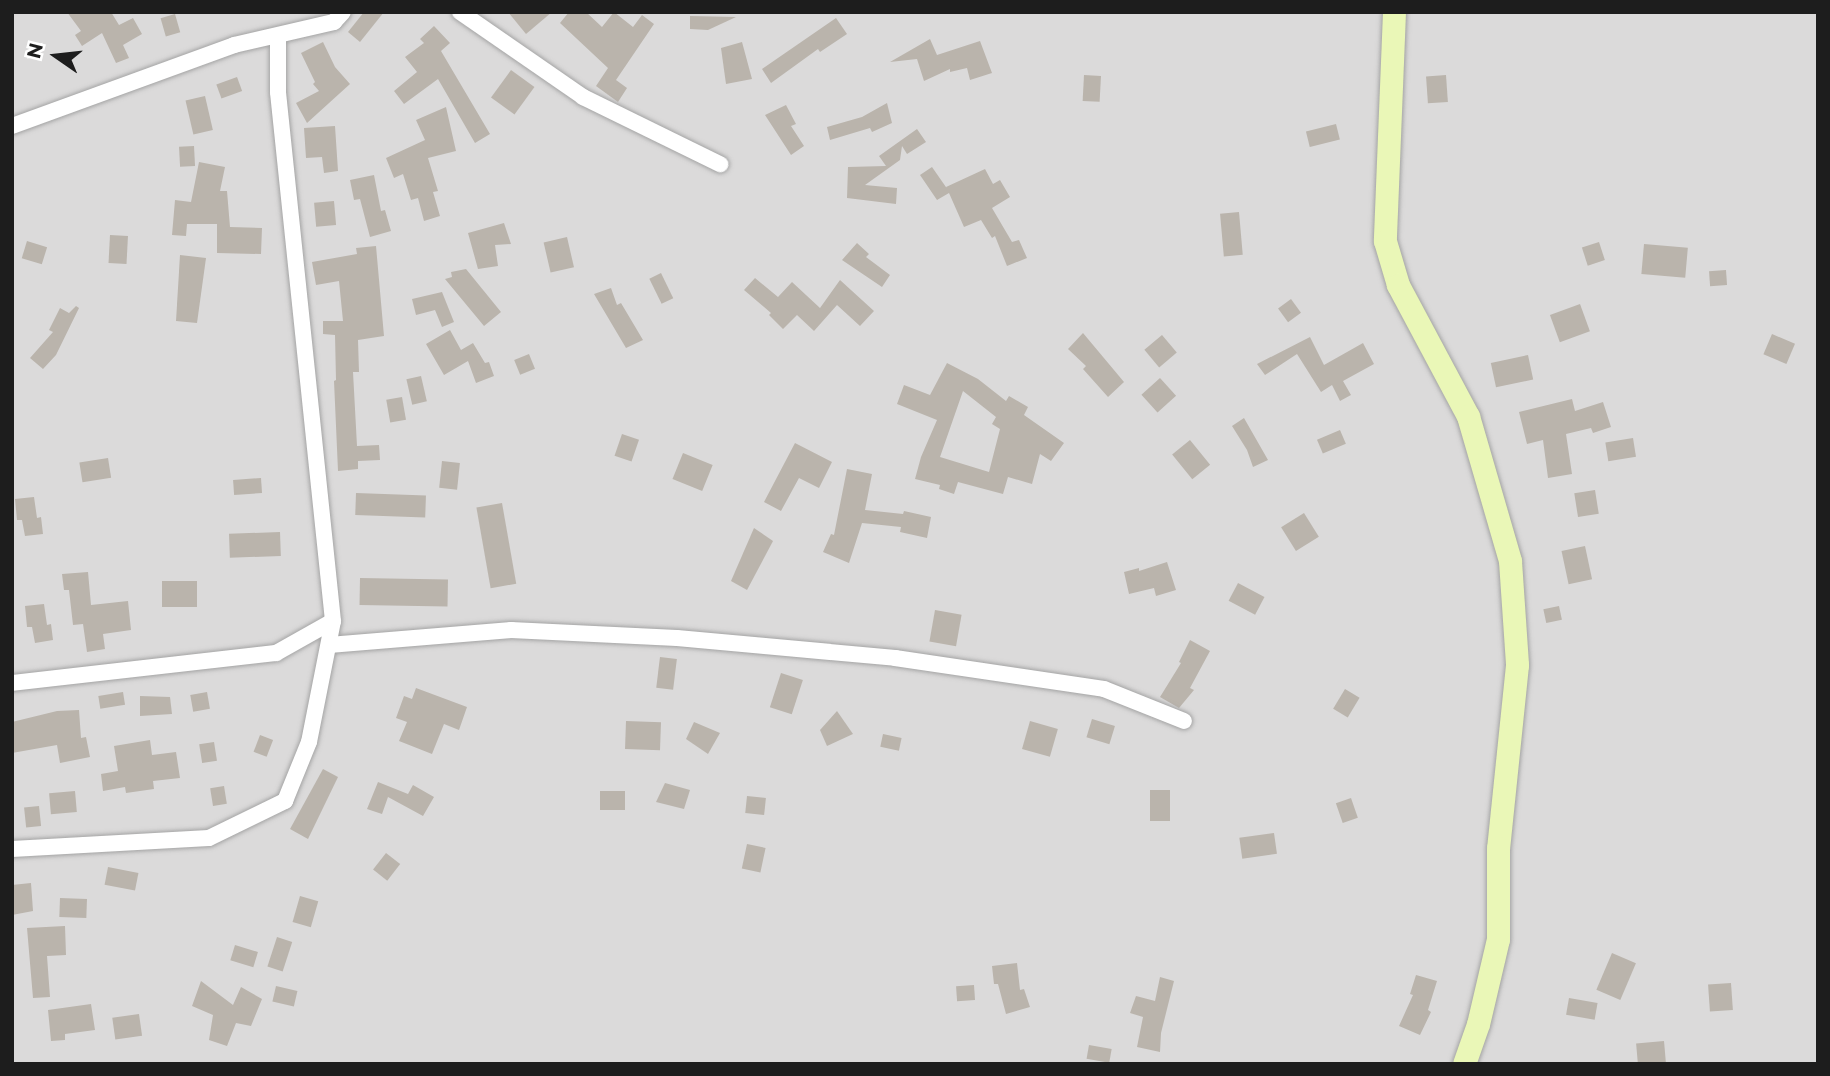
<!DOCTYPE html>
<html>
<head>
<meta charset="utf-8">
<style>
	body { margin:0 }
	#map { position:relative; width:1830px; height:1076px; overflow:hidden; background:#eeece3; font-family:Montserrat,sans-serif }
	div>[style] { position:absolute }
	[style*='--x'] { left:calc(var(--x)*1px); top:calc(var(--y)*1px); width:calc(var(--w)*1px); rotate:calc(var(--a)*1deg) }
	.residential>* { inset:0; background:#dbdada; transform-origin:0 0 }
	.building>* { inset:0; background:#bab4ac; transform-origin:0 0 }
	.roads { filter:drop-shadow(0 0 2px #a4a4a4) drop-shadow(0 0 2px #a4a4a4) }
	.street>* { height:16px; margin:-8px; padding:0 8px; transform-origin:8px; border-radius:8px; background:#fff }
	.secondary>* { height:23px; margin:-11.5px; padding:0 11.5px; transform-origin:11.5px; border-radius:11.5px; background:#eaf7b7 }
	span { translate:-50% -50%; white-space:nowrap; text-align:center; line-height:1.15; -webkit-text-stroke:5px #fff; paint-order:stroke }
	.frame { position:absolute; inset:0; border:14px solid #1d1d1d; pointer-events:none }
	.north { position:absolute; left:21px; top:21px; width:70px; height:70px; -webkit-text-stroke:5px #fff; paint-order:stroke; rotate:284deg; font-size:19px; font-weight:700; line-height:28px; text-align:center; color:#1d1d1d }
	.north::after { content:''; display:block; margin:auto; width:24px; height:32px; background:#1d1d1d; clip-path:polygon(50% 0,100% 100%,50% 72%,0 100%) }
</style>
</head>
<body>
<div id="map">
	<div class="residential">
		<div style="left:12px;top:12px;width:1806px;height:1052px"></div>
	</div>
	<div class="building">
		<div style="clip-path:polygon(67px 12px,111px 12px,119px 25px,133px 18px,142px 34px,123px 45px,129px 58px,116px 63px,102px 33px,82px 46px,75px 35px,81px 31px)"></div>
		<div style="clip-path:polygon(364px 12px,384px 12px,360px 42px,348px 32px)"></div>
		<div style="clip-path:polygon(508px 12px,552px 12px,526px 34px)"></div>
		<div style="clip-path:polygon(569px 12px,586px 12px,602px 27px,614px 12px,633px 27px,642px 15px,654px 24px,616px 80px,627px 88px,618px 102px,596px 86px,608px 68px,560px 23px)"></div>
		<div style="left:175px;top:14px;width:19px;height:15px;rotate:74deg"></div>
		<div style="clip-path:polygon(690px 16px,736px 17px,708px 30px,690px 29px)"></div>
		<div style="clip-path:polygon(836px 18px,847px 34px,820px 52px,818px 49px,771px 83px,762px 69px)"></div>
		<div style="clip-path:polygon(434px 26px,450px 43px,441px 51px,490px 134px,475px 143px,438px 79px,404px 104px,394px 91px,417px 72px,405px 57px,424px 43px,420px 39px)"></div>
		<div style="clip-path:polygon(930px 39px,937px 55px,980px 41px,992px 73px,970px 80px,967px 68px,950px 72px,950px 69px,924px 81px,917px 59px,890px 62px)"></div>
		<div style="clip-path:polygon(323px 42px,335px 67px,350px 84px,307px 123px,296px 103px,319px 91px,313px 84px,315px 82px,301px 53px)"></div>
		<div style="clip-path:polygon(742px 42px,752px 79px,726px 84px,721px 48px)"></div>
		<div style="left:511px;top:70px;width:29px;height:34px;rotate:36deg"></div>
		<div style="left:1084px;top:75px;width:17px;height:26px;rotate:3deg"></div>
		<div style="left:1446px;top:75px;width:27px;height:20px;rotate:86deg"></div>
		<div style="left:237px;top:77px;width:15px;height:22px;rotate:70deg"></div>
		<div style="left:205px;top:96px;width:35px;height:20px;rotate:77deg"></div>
		<div style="clip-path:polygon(887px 103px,892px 123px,872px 132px,870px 128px,830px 140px,827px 127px,862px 117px)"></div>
		<div style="clip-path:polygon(786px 105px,796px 124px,791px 126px,804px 146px,791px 155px,765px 115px)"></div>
		<div style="clip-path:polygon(446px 107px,456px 151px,428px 158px,438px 191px,433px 192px,440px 216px,424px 221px,418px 198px,411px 200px,403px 174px,394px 178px,386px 158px,425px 140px,416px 120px)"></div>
		<div style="left:1336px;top:124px;width:16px;height:31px;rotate:76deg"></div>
		<div style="clip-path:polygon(335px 126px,338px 171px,324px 173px,322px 157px,306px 158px,304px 128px)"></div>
		<div style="clip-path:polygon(917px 129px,926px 142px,907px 154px,902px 146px,900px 160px,865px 185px,897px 188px,896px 204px,847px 198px,848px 167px,886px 166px,879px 156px)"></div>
		<div style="left:194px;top:146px;width:20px;height:15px;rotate:87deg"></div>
		<div style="clip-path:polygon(199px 162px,225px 167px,220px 191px,227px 191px,230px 227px,262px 228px,261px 254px,217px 253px,217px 224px,187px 224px,186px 236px,172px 235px,175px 200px,191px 202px)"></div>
		<div style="clip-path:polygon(932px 167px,948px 190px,946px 187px,985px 169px,993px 184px,1000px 180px,1010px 197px,992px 208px,1012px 242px,1019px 240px,1027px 258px,1007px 266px,995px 236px,992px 238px,981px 220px,964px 227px,949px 193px,937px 200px,920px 175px)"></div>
		<div style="clip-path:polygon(374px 175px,381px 211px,385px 210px,391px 231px,370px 237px,360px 199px,354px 200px,350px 180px)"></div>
		<div style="left:334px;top:201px;width:24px;height:20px;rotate:85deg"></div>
		<div style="left:1239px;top:212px;width:43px;height:19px;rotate:85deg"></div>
		<div style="clip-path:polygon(504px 223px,511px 244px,495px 245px,498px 266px,478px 269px,468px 233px)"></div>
		<div style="left:110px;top:235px;width:18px;height:28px;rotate:3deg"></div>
		<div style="left:567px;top:237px;width:31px;height:24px;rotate:77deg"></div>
		<div style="left:27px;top:241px;width:21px;height:18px;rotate:17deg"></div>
		<div style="left:1599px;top:242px;width:19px;height:18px;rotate:72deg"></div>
		<div style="clip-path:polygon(857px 243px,869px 254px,866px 257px,890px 275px,882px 287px,842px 260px)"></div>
		<div style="left:1644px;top:244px;width:44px;height:30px;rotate:5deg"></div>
		<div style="clip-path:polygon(376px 246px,384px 336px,358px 340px,359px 372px,353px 372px,357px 446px,379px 445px,380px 460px,358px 461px,358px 469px,338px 471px,334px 381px,336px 380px,335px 335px,323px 334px,323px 321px,343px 321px,339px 281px,316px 285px,312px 262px,357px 254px,356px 248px)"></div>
		<div style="clip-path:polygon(180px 255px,206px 258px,197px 323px,176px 321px)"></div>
		<div style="clip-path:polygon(466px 269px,501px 312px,484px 326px,445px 279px,452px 277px,451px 272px)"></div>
		<div style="left:1726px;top:270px;width:15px;height:17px;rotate:86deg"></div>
		<div style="left:661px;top:273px;width:28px;height:13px;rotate:64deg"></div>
		<div style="clip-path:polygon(755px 278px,778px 297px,792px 282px,820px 308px,840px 280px,874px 311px,860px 326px,837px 305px,814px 331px,797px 315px,783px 329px,769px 315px,771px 313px,744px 290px)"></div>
		<div style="clip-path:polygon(611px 288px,617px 305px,621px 303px,643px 340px,626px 348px,594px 294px)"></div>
		<div style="clip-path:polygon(442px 292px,454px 322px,442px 327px,435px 310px,416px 315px,412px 299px)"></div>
		<div style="left:1291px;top:299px;width:17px;height:16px;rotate:54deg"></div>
		<div style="left:1580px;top:304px;width:29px;height:32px;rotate:70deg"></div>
		<div style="clip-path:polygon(76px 306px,79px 308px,56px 355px,43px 369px,30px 358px,53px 332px,49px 330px,60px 308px,69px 313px)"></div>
		<div style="clip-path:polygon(450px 330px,461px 350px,473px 343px,485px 363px,489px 362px,494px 376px,476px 383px,468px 361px,444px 375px,426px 344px)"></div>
		<div style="clip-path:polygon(1083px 333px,1124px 382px,1108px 397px,1083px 369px,1086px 366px,1068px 349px)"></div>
		<div style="left:1772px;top:334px;width:25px;height:22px;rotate:23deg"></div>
		<div style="left:1162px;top:335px;width:23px;height:23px;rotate:50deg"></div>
		<div style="clip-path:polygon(1310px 337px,1324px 365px,1363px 343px,1374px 364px,1343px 381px,1351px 395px,1340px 401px,1332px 385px,1321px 392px,1297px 354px,1265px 375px,1257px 364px)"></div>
		<div style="left:529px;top:354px;width:16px;height:16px;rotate:68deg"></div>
		<div style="left:1528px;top:355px;width:25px;height:38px;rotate:78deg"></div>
		<div style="clip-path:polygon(evenodd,947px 363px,978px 379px,1006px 401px,1009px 396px,1028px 407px,1024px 415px,1064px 443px,1051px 461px,1040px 454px,1032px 484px,1008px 477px,1003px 494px,958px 482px,954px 494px,939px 489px,940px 485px,915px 479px,921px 457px,937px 420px,897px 404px,904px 385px,930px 395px,947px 363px,963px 391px,996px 417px,992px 424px,1000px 429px,989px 472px,940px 457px,963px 391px)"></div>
		<div style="left:421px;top:376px;width:26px;height:15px;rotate:77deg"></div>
		<div style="left:1160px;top:378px;width:24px;height:25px;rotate:48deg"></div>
		<div style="left:402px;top:397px;width:23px;height:16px;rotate:80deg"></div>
		<div style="clip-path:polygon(1572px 399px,1575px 411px,1603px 402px,1611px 427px,1593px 433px,1591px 428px,1566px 434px,1572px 474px,1548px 478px,1543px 440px,1527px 444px,1519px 412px)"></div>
		<div style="clip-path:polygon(1244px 418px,1268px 460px,1253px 467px,1247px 450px,1232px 426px)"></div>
		<div style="left:1340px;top:430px;width:15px;height:25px;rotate:67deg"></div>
		<div style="left:622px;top:434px;width:18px;height:23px;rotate:19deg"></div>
		<div style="left:1633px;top:438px;width:19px;height:28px;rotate:81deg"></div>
		<div style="left:1190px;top:440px;width:32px;height:23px;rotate:51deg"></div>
		<div style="clip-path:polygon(795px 443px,832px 462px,819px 488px,799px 478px,781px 511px,764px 502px)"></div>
		<div style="left:683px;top:453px;width:32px;height:28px;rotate:22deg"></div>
		<div style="left:108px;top:458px;width:20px;height:29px;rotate:81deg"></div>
		<div style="left:442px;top:461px;width:18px;height:27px;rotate:6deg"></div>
		<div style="clip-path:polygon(847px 469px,872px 474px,865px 510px,903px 514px,904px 511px,931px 517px,927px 538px,900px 532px,901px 527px,862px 523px,849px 563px,823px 552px,831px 534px,834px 535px)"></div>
		<div style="left:261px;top:478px;width:15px;height:28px;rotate:86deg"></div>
		<div style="left:1595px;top:490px;width:24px;height:21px;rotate:81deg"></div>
		<div style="left:356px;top:493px;width:70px;height:22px;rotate:2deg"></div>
		<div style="clip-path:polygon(34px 497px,37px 518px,41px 517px,43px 534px,25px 536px,22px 520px,17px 520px,15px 499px)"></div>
		<div style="left:502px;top:503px;width:82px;height:26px;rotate:80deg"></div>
		<div style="left:1304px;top:513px;width:28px;height:27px;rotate:58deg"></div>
		<div style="clip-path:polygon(754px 528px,773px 541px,747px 590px,731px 581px)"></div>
		<div style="left:280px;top:532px;width:24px;height:51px;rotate:88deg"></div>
		<div style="left:1585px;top:546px;width:34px;height:24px;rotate:78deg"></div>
		<div style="clip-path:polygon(1167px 562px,1176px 590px,1156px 596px,1154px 588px,1129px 594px,1124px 572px,1139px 568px,1139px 571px)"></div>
		<div style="clip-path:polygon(88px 572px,91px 605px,128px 601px,131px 630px,103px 634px,105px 649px,87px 652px,83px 624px,73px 625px,69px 590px,64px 590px,62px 574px)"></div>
		<div style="left:360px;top:578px;width:88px;height:27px;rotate:1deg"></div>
		<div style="left:162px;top:581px;width:35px;height:26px"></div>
		<div style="left:1238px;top:583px;width:30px;height:20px;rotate:28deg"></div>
		<div style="clip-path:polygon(44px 604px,47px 625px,51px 624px,53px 640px,35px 643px,32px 627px,27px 627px,25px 606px)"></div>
		<div style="left:1559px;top:606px;width:14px;height:16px;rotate:78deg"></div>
		<div style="left:935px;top:610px;width:27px;height:32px;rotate:10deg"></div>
		<div style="clip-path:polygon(1190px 640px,1210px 651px,1190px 688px,1194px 690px,1179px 708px,1160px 697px,1181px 663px,1179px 662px)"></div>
		<div style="left:660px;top:657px;width:17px;height:31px;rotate:7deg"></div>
		<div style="left:781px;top:673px;width:23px;height:36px;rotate:18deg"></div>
		<div style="clip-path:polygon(416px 688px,467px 707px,459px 730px,444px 724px,432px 754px,399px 741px,407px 722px,396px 718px,404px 696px,412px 699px)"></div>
		<div style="left:1345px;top:689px;width:17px;height:23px;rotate:31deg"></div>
		<div style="left:123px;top:692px;width:13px;height:25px;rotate:81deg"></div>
		<div style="left:207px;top:692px;width:17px;height:17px;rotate:80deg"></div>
		<div style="clip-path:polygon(140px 696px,170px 697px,172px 714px,140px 716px)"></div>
		<div style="clip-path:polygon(79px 710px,81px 738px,86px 737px,90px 757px,60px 763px,57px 745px,12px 753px,12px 722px,57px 711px)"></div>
		<div style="clip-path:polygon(837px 711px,853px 734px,827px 746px,820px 730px)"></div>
		<div style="left:1092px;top:719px;width:24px;height:19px;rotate:17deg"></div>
		<div style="left:626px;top:721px;width:35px;height:28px;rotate:2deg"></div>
		<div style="left:1030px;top:721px;width:29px;height:29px;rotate:16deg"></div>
		<div style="clip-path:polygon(694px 722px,720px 733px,708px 754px,686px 739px)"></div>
		<div style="left:883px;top:734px;width:19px;height:13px;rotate:12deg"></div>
		<div style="left:260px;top:735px;width:14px;height:18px;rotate:21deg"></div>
		<div style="clip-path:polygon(150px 740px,152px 755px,176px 752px,180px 778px,153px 781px,154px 789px,126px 793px,125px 787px,103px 791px,101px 774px,118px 771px,114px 746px)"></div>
		<div style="left:214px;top:742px;width:19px;height:15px;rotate:81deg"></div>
		<div style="clip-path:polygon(323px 769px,338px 777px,308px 839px,290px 829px)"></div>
		<div style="clip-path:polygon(378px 782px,408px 794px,413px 785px,434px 797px,423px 816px,388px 797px,382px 814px,367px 809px)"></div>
		<div style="clip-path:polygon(665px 783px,690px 790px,684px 809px,656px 802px)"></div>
		<div style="left:224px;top:786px;width:18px;height:14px;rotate:81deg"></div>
		<div style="left:1150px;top:790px;width:20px;height:31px"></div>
		<div style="left:75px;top:791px;width:21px;height:26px;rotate:85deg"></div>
		<div style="left:600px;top:791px;width:25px;height:19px"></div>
		<div style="left:747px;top:796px;width:19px;height:17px;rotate:6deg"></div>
		<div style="left:1351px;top:798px;width:21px;height:16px;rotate:71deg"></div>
		<div style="left:39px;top:806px;width:20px;height:15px;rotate:84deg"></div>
		<div style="left:1274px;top:833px;width:21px;height:35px;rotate:82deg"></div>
		<div style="left:747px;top:844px;width:19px;height:25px;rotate:12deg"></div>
		<div style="left:386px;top:853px;width:18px;height:21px;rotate:38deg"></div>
		<div style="left:108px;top:867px;width:31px;height:18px;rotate:11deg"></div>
		<div style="clip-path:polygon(31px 883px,33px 911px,12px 915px,12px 885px)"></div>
		<div style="left:300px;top:896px;width:19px;height:27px;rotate:16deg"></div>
		<div style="left:60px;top:898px;width:27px;height:19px;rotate:2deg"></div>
		<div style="clip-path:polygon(65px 926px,66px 955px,47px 956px,50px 997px,33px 998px,27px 928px)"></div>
		<div style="left:277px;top:937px;width:16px;height:31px;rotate:18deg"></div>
		<div style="left:235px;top:945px;width:24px;height:16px;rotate:17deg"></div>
		<div style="left:1612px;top:953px;width:26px;height:40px;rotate:23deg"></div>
		<div style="clip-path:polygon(1017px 963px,1020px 990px,1024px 989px,1030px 1007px,1006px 1014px,998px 984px,994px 984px,992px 966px)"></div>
		<div style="clip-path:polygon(1416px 975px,1437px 981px,1428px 1010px,1431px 1012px,1420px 1035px,1399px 1026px,1413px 995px,1410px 994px)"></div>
		<div style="clip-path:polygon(1160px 977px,1174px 981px,1161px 1033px,1160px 1052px,1137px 1047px,1143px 1017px,1130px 1013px,1136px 996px,1155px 1001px)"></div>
		<div style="clip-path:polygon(201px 981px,233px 1005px,241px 987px,262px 999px,251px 1026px,236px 1023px,227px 1046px,209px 1040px,213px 1015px,192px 1006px)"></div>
		<div style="left:1731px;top:983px;width:27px;height:23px;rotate:86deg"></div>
		<div style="left:974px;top:985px;width:15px;height:18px;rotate:86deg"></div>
		<div style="left:276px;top:986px;width:22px;height:16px;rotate:13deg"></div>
		<div style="left:1569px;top:998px;width:29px;height:17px;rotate:10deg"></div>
		<div style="clip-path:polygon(91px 1004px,95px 1030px,65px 1034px,65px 1040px,51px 1041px,48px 1010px)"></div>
		<div style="left:139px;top:1014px;width:22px;height:27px;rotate:82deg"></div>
		<div style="left:1664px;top:1041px;width:23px;height:28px;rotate:85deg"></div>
		<div style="left:1089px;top:1045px;width:23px;height:14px;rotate:10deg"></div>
	</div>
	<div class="roads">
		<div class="street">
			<div style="--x:460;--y:12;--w:150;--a:34.6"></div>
			<div style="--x:583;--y:97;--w:153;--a:26.1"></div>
			<div style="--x:12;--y:126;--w:236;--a:-20"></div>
			<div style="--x:234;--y:45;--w:103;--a:-13"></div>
			<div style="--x:334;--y:22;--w:13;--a:-48"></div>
			<div style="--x:329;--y:645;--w:183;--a:-4.7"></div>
			<div style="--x:511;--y:630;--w:166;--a:2.8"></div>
			<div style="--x:677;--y:638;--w:219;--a:5.2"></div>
			<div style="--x:895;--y:658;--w:211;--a:8.4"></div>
			<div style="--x:1104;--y:689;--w:86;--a:21.8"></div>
			<div style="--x:12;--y:683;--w:266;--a:-6.5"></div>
			<div style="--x:276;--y:653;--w:65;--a:-29.3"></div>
			<div style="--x:12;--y:849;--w:197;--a:-3.2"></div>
			<div style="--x:209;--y:838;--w:85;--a:-26"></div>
			<div style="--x:285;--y:801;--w:64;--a:-67.9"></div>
			<div style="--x:309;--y:742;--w:123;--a:-78.8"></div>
			<div style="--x:333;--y:621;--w:532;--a:-95.94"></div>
			<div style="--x:278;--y:92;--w:56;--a:-90"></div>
		</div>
		<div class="secondary">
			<div style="--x:1394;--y:12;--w:229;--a:92.3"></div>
			<div style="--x:1385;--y:241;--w:46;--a:73.5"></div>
			<div style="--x:1398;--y:285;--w:149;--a:61.9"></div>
			<div style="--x:1468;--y:416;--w:151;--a:73.8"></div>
			<div style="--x:1510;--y:561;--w:104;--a:86.1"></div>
			<div style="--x:1517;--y:665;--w:184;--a:95.9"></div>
			<div style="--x:1498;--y:848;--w:91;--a:90"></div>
			<div style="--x:1498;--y:939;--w:87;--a:103.2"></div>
			<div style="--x:1478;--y:1024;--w:42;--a:109.3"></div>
		</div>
	</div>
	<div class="frame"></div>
	<div class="north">N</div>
</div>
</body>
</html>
